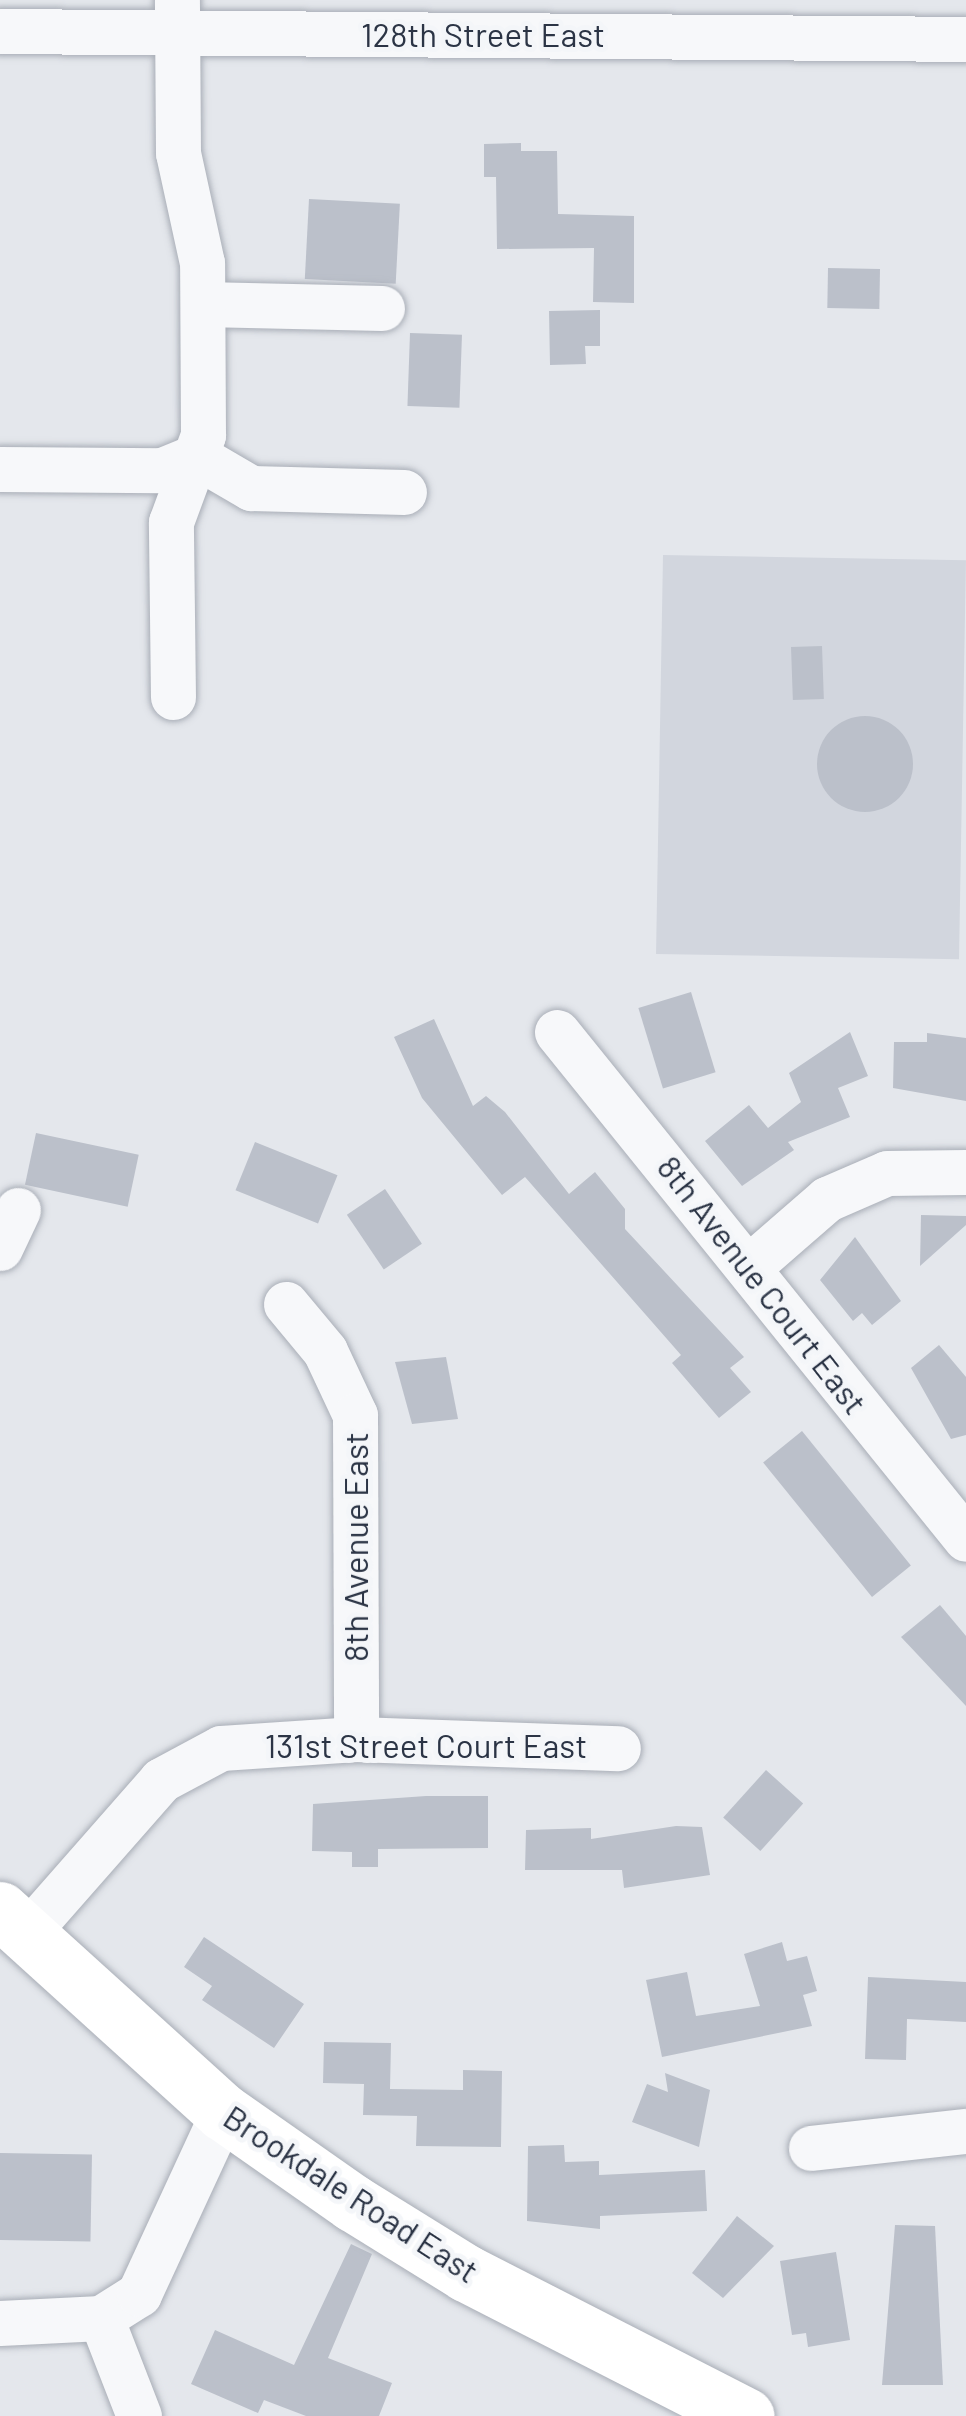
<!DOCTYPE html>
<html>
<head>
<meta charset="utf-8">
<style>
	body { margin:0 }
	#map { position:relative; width:966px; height:2416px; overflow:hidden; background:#e4e7ec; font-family:Barlow,sans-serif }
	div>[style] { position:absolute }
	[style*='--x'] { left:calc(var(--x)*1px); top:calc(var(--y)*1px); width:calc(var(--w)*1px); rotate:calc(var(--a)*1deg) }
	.built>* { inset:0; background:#d2d6de; transform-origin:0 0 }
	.building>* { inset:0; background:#bbc0ca; transform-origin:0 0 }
	.round { border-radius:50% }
	.roads { filter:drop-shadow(0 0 3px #a9aeb7) drop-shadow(0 0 3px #a9aeb7) }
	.minor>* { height:45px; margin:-22.5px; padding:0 22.5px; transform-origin:22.5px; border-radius:22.5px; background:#f7f8fa }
	.major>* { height:57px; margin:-28.5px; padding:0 28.5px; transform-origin:28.5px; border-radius:28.5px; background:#fff }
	span { translate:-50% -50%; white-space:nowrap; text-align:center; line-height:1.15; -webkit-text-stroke:10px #f4f6f9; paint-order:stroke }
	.street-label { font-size:33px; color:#2b3445 }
</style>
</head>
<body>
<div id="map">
	<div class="built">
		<div style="left:663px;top:555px;width:303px;height:399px;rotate:1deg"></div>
	</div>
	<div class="building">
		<div style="clip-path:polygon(521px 143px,521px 151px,557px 151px,558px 214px,634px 216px,634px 303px,593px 302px,594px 248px,497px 249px,496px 177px,484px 177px,484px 144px)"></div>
		<div style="left:309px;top:199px;width:91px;height:80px;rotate:3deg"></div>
		<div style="left:880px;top:269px;width:40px;height:52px;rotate:91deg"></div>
		<div style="clip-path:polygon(600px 310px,600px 346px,585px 346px,586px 364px,550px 365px,549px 311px)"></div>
		<div style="left:410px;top:333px;width:52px;height:73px;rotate:2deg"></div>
		<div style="left:822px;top:646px;width:53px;height:31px;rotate:88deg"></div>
		<div class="round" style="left:817px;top:716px;width:96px;height:96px"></div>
		<div style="left:691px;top:992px;width:84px;height:55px;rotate:73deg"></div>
		<div style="clip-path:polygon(434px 1019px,473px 1106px,486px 1096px,505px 1112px,569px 1194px,595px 1172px,625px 1209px,625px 1229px,744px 1357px,730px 1368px,751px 1392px,719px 1418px,672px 1363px,681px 1355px,525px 1177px,502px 1195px,422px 1098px,394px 1037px)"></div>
		<div style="clip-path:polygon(850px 1032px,868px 1076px,838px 1088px,850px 1117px,788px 1142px,794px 1150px,742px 1186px,705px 1141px,749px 1105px,768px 1128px,801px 1102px,789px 1073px)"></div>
		<div style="clip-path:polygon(927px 1033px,966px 1038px,966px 1101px,893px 1088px,894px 1042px,927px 1042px)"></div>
		<div style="left:36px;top:1133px;width:105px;height:53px;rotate:12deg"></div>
		<div style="left:255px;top:1142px;width:89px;height:52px;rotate:22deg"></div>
		<div style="left:385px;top:1189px;width:66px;height:46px;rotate:56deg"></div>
		<div style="clip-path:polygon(921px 1215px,966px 1216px,966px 1225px,920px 1266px)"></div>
		<div style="clip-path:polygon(855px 1237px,901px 1301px,872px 1325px,862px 1313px,853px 1321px,820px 1280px)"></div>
		<div style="clip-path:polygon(939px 1345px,966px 1377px,966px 1435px,951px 1439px,911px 1368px)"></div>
		<div style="clip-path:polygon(446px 1357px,458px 1419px,412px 1424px,395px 1362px)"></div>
		<div style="left:802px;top:1431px;width:173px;height:50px;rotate:51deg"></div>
		<div style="clip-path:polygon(940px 1605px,966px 1636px,966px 1706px,901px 1637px)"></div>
		<div style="left:766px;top:1770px;width:50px;height:64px;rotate:42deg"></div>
		<div style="clip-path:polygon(426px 1796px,488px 1796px,488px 1848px,378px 1849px,378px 1867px,352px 1867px,352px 1852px,312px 1851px,313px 1804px)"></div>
		<div style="clip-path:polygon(676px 1826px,702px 1827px,710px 1875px,624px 1888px,622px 1870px,525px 1870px,526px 1830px,591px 1828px,591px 1839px)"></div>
		<div style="clip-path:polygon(204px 1937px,304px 2004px,274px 2048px,202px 2000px,212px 1986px,184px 1967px)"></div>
		<div style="clip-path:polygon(782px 1942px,787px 1961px,807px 1956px,817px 1991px,803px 1995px,812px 2026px,662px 2057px,646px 1980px,687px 1972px,696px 2016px,760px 2006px,744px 1954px)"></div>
		<div style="clip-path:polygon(868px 1977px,966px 1982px,966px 2022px,907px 2019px,906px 2060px,865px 2059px)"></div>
		<div style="clip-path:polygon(324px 2042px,391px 2043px,390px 2089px,463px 2090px,463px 2070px,502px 2071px,501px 2147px,416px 2146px,417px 2116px,363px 2115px,364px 2084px,323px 2083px)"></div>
		<div style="clip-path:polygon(665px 2073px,710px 2090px,699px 2147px,632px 2122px,647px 2084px,668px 2092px)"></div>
		<div style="clip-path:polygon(564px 2145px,565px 2162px,599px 2161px,599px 2175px,705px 2170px,707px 2211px,600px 2216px,600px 2229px,527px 2221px,528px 2146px)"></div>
		<div style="left:0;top:2153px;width:92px;height:87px;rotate:1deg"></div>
		<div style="clip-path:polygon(737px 2216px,774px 2246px,723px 2298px,692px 2273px)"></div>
		<div style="clip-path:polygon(895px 2225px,935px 2226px,943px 2385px,882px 2385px)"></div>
		<div style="clip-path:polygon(351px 2244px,372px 2254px,328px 2358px,392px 2383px,379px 2416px,306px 2416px,264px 2400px,258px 2413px,191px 2384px,215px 2330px,294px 2365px)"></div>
		<div style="clip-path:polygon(836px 2252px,850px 2340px,808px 2347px,806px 2333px,792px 2335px,780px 2261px)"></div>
	</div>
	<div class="roads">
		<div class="minor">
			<div style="--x:0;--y:31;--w:966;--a:0.47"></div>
			<div style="--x:203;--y:304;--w:179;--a:1.3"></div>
			<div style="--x:196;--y:456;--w:64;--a:30.2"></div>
			<div style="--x:251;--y:488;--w:153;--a:1.5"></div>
			<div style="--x:0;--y:469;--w:162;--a:0.4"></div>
			<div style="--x:162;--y:470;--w:37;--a:-22"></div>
			<div style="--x:173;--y:697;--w:175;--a:-90.7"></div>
			<div style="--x:171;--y:522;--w:93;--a:-69.8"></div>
			<div style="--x:203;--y:435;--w:172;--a:-90.3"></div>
			<div style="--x:202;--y:263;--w:113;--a:-102.3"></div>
			<div style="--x:178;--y:153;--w:153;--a:-90.4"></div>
			<div style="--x:557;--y:1032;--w:651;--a:51.11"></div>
			<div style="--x:0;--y:1248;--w:42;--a:-64.7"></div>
			<div style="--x:751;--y:1265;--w:101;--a:-41"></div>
			<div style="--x:827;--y:1199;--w:65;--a:-23.4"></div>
			<div style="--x:887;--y:1173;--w:79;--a:-0.7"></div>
			<div style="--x:286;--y:1304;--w:61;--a:50.3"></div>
			<div style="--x:325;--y:1351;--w:71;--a:64.9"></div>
			<div style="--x:355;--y:1415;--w:324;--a:89.8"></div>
			<div style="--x:25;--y:1935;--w:206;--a:-48.7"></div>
			<div style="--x:161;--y:1780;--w:68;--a:-28.1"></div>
			<div style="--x:221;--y:1748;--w:135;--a:-3.8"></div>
			<div style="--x:356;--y:1739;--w:262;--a:2"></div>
			<div style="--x:811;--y:2148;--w:156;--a:-6.3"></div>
			<div style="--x:101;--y:2318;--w:105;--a:68.8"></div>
			<div style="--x:0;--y:2323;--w:101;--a:-2.8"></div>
			<div style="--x:101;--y:2318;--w:45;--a:-32.3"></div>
			<div style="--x:139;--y:2294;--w:200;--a:-65.2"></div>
		</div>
		<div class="major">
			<div style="--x:0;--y:1910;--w:301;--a:42.2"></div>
			<div style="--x:223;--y:2112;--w:159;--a:35"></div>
			<div style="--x:353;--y:2203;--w:133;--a:31.8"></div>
			<div style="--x:466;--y:2273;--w:314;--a:27.1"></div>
		</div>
	</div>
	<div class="street-label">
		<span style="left:483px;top:35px">128th Street East</span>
		<span style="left:762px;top:1285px;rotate:52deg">8th Avenue Court East</span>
		<span style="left:356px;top:1547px;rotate:-90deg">8th Avenue East</span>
		<span style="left:426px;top:1746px">131st Street Court East</span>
		<span style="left:351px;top:2194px;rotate:33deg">Brookdale Road East</span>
	</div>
</div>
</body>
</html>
